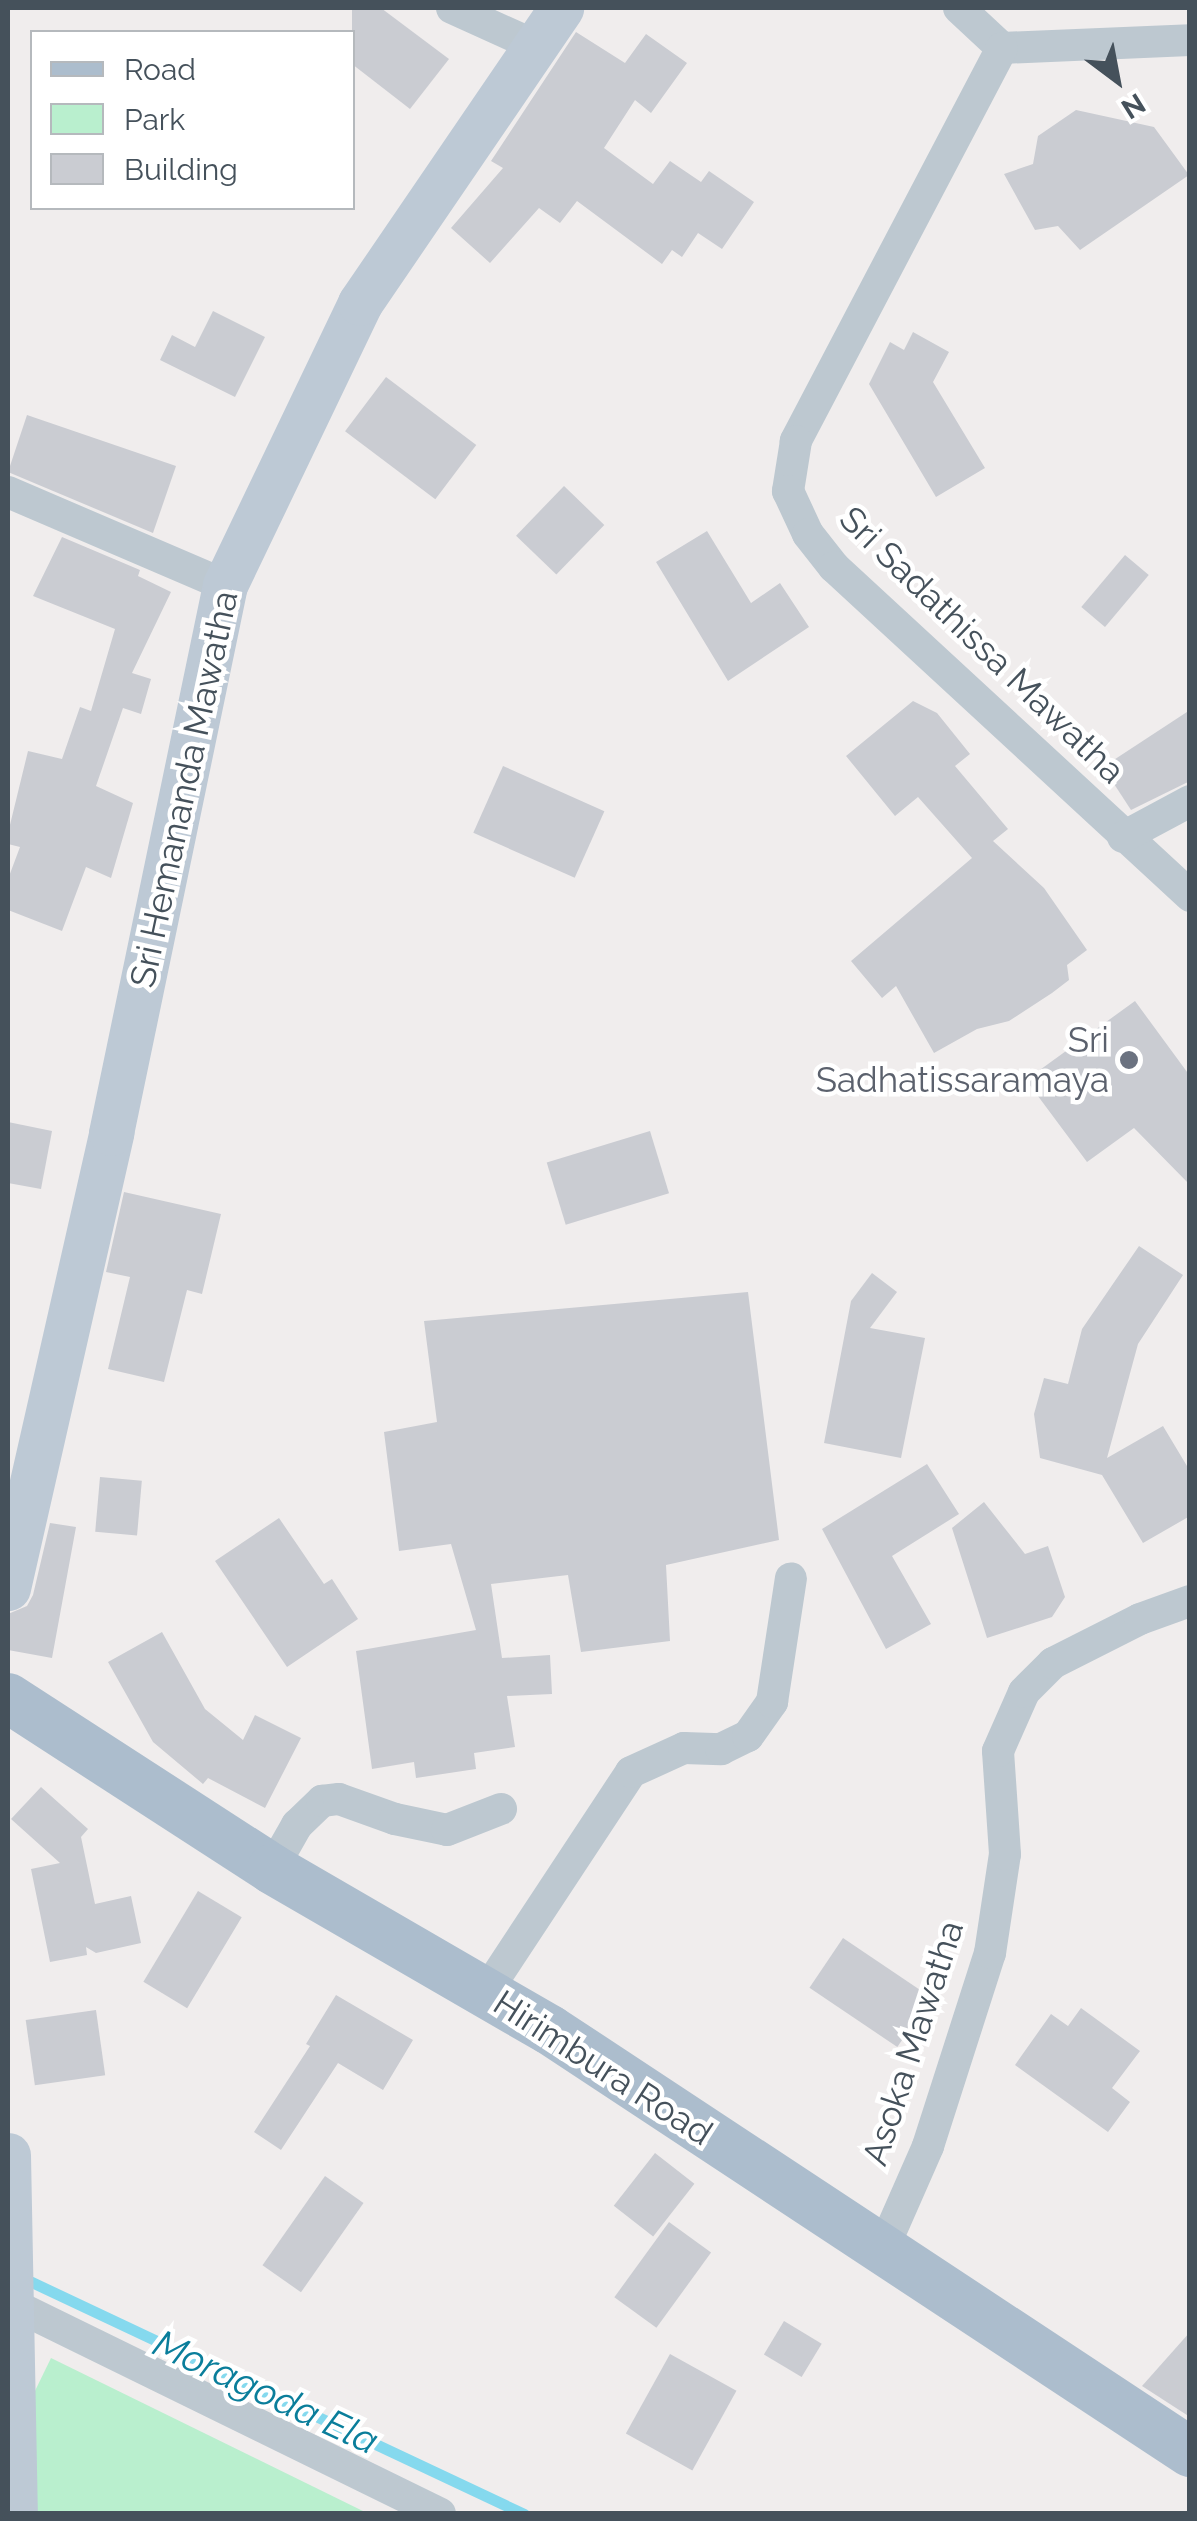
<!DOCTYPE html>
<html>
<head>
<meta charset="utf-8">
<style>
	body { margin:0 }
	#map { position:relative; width:1197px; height:2521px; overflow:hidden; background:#f0eded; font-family:Raleway,sans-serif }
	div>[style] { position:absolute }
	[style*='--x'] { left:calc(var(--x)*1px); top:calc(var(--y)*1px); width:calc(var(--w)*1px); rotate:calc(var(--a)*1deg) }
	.green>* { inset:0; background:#b9efce }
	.stream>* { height:11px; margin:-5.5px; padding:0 5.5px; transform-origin:5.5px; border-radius:5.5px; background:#85d9ee }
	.building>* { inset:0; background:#caccd2; transform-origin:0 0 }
	.street>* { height:32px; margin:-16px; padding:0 16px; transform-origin:16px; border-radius:16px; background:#bdc8d0 }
	.secondary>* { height:45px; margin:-22.5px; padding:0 22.5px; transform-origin:22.5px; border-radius:22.5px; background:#bdc9d5 }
	.primary>* { height:50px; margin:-25px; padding:0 25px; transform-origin:25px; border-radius:25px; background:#acbdcd }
	.dots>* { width:28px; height:28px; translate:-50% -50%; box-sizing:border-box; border:5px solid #fff; border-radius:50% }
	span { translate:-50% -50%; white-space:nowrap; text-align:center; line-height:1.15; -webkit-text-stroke:9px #fff; paint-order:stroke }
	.street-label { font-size:35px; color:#45515b }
	.worship-label { font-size:35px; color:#5b616d }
	.right { translate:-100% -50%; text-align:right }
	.water-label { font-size:38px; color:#0a7e9b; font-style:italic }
	.frame { position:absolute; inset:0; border:10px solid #45515b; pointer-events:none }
	.legend { position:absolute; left:30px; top:30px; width:325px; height:180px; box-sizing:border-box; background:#fff; border:2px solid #b5b9bd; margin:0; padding:12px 18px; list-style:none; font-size:30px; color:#45515b }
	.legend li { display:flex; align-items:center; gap:20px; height:50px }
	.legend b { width:50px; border:2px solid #b5b9bd }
	.north { position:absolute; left:1067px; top:30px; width:100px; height:100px; -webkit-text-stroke:8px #fff; paint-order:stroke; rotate:148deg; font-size:28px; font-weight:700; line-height:40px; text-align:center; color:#45515b }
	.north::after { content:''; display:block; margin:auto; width:35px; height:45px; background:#45515b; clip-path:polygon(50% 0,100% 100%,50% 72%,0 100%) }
</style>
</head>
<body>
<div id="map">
	<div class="green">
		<div style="clip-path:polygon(51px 2358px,367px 2513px,31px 2514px,33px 2395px)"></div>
	</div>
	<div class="stream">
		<div style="--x:21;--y:2277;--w:556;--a:25.23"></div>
	</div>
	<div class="building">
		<div style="clip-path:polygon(352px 8px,381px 8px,449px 59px,410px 109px,352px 64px)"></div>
		<div style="clip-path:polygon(576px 32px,625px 63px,646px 34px,687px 63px,651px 113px,635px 100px,604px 148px,653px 184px,670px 161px,701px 182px,709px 171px,754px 202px,722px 249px,698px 233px,682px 257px,672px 250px,662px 264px,577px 201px,560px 223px,539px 208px,490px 263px,451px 228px,503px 168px,491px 161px)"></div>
		<div style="clip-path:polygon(1076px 110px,1154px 127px,1189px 175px,1080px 250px,1058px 226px,1035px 230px,1004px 174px,1033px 164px,1038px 136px)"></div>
		<div style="clip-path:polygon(213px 311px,265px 337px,235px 397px,160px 360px,172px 335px,195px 347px)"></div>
		<div style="clip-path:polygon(913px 332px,949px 352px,933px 382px,985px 468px,936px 497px,869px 384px,890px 342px,904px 350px)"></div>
		<div style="left:386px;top:377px;width:113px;height:68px;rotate:37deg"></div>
		<div style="clip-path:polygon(27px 415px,176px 466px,153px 533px,8px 472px)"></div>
		<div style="left:564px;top:486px;width:56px;height:69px;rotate:44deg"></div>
		<div style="clip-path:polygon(707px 531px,751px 603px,780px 583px,809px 627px,728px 681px,656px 562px)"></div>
		<div style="clip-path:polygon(62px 537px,140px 570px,138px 576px,171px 592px,132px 673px,151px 679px,141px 714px,123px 708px,96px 786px,133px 803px,111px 878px,86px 867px,62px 931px,8px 910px,8px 879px,20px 847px,8px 844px,8px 833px,28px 751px,62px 759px,80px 707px,91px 711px,115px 629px,33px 596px)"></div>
		<div style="left:1125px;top:555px;width:31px;height:68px;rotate:40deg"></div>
		<div style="clip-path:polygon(913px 701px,937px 713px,970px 754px,955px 766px,1008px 829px,993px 841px,1044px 888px,1087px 950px,1067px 965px,1069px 980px,1052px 993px,1009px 1021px,977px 1029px,934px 1053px,896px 986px,882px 998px,851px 961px,972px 858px,918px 797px,895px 816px,846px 756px)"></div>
		<div style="clip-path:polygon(1190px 710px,1190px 781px,1131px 810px,1103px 767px)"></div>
		<div style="left:503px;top:766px;width:111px;height:73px;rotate:24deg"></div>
		<div style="clip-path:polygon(1135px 1001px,1190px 1076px,1190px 1185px,1134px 1128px,1087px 1162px,1026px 1080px)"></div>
		<div style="clip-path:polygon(8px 1122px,52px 1131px,41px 1189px,8px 1183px)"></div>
		<div style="left:650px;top:1131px;width:65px;height:108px;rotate:73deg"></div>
		<div style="clip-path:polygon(124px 1192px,221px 1214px,202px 1294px,187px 1290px,164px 1382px,108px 1369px,130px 1277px,106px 1272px)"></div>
		<div style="clip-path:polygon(1139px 1246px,1183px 1275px,1138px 1344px,1107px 1458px,1163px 1426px,1190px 1471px,1190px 1516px,1143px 1543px,1102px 1475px,1040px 1458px,1034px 1414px,1044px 1378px,1068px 1384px,1082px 1329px)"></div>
		<div style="clip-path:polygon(872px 1273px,897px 1292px,870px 1328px,925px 1338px,901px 1458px,824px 1443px,851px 1301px)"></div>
		<div style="clip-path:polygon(748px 1292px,779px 1540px,666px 1565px,670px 1641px,581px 1652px,568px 1575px,491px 1584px,502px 1658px,550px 1655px,552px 1694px,507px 1696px,515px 1747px,474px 1753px,476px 1769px,416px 1778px,414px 1762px,372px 1769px,356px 1651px,476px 1630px,451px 1544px,399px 1551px,384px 1432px,437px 1422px,424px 1321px)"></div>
		<div style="clip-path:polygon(927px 1464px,959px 1514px,892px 1556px,931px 1624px,886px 1649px,822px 1529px)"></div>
		<div style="left:100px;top:1477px;width:42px;height:55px;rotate:5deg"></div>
		<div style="clip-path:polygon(984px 1502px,1025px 1554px,1048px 1546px,1065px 1597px,1052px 1617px,987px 1638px,952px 1528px)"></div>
		<div style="clip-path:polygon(279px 1518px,324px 1584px,332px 1579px,358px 1619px,287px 1667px,215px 1561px)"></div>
		<div style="clip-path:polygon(50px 1523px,76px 1527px,52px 1658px,8px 1650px,8px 1614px,27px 1606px,33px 1595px)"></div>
		<div style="clip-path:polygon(162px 1632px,205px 1709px,243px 1740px,255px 1715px,301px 1738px,265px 1808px,208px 1778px,203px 1784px,153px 1742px,108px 1662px)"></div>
		<div style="clip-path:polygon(41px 1787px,88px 1829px,81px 1837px,95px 1904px,131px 1896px,141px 1943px,96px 1953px,86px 1947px,87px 1955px,50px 1962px,31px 1869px,60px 1863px,11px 1819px)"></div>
		<div style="left:198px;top:1891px;width:51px;height:106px;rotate:31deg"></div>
		<div style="left:843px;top:1938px;width:106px;height:60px;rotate:34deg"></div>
		<div style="clip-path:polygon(336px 1995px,413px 2040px,383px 2090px,338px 2063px,281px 2150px,254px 2132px,310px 2046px,306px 2044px)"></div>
		<div style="clip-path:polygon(1081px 2008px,1140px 2051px,1112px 2088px,1130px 2102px,1108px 2132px,1015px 2065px,1051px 2014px,1068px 2026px)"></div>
		<div style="left:96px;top:2010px;width:66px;height:71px;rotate:82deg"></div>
		<div style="left:655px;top:2153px;width:50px;height:67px;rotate:38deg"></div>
		<div style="left:325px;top:2176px;width:47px;height:109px;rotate:35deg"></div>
		<div style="left:669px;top:2222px;width:52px;height:93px;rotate:36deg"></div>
		<div style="left:784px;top:2321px;width:44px;height:39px;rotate:31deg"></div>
		<div style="clip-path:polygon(1190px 2332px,1190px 2417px,1142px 2386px)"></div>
		<div style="left:670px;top:2354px;width:76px;height:91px;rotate:29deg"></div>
	</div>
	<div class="street">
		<div style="--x:452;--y:8;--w:92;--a:24.3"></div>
		<div style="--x:959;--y:8;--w:59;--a:42.9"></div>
		<div style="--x:1002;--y:48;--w:188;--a:-2.4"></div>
		<div style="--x:1002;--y:48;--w:444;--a:117.7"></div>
		<div style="--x:796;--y:441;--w:51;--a:99.1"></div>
		<div style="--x:788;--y:491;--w:47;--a:65.1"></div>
		<div style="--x:808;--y:534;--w:42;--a:51.8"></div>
		<div style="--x:834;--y:567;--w:485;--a:42.7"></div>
		<div style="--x:8;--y:492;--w:236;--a:23.2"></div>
		<div style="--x:1123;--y:837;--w:76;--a:-28.2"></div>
		<div style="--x:272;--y:1869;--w:51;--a:-60.4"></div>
		<div style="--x:297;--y:1825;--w:35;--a:-44"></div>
		<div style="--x:322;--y:1801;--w:17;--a:-7"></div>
		<div style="--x:339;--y:1799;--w:59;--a:19.7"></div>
		<div style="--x:395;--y:1819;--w:53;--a:11.9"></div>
		<div style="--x:447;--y:1830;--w:58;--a:-21.3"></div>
		<div style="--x:486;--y:1992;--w:263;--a:-56.6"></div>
		<div style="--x:631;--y:1772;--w:58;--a:-24.4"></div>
		<div style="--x:684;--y:1748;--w:37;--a:2"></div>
		<div style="--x:721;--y:1749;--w:30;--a:-26"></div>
		<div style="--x:748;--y:1736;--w:42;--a:-54.8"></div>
		<div style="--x:772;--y:1702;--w:125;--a:-81.3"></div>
		<div style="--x:882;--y:2251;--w:115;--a:-66.3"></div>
		<div style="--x:928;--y:2146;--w:203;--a:-72.2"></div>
		<div style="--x:990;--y:1953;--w:100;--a:-81.4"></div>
		<div style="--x:1005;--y:1854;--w:103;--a:-93.9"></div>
		<div style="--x:998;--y:1751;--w:64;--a:-66.2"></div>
		<div style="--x:1024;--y:1692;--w:41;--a:-45"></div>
		<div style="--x:1053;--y:1663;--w:97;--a:-26.8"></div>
		<div style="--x:1140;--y:1619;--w:53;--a:-19.8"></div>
		<div style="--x:8;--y:2302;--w:481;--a:26.1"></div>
	</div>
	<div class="secondary">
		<div style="--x:8;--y:1588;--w:467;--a:-77.2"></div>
		<div style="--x:111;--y:1133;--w:560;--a:-78.25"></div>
		<div style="--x:225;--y:585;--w:313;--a:-64.4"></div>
		<div style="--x:360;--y:303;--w:357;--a:-55.7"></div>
		<div style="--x:8;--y:2155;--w:359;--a:88.9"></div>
	</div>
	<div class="primary">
		<div style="--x:8;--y:1698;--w:315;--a:32.9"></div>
		<div style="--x:272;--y:1869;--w:321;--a:30.1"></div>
		<div style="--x:550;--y:2030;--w:767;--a:33.4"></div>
	</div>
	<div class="dots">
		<div style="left:1129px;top:1060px;background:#6b7280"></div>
	</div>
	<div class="street-label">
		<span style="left:982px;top:645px;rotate:44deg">Sri Sadathissa Mawatha</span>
		<span style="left:184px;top:789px;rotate:-78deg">Sri Hemananda Mawatha</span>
		<span style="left:913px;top:2043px;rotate:-72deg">Asoka Mawatha</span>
		<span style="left:603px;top:2068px;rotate:33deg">Hirimbura Road</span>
	</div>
	<div class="worship-label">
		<span class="right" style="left:1109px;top:1060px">Sri<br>Sadhatissaramaya</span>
	</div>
	<div class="water-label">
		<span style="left:266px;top:2392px;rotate:25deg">Moragoda Ela</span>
	</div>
	<div class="frame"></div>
	<ul class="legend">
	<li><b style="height:12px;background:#acbdcd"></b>Road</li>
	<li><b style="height:28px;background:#b9efce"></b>Park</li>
	<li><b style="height:28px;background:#caccd2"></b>Building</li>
	</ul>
	<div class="north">N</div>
</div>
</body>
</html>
